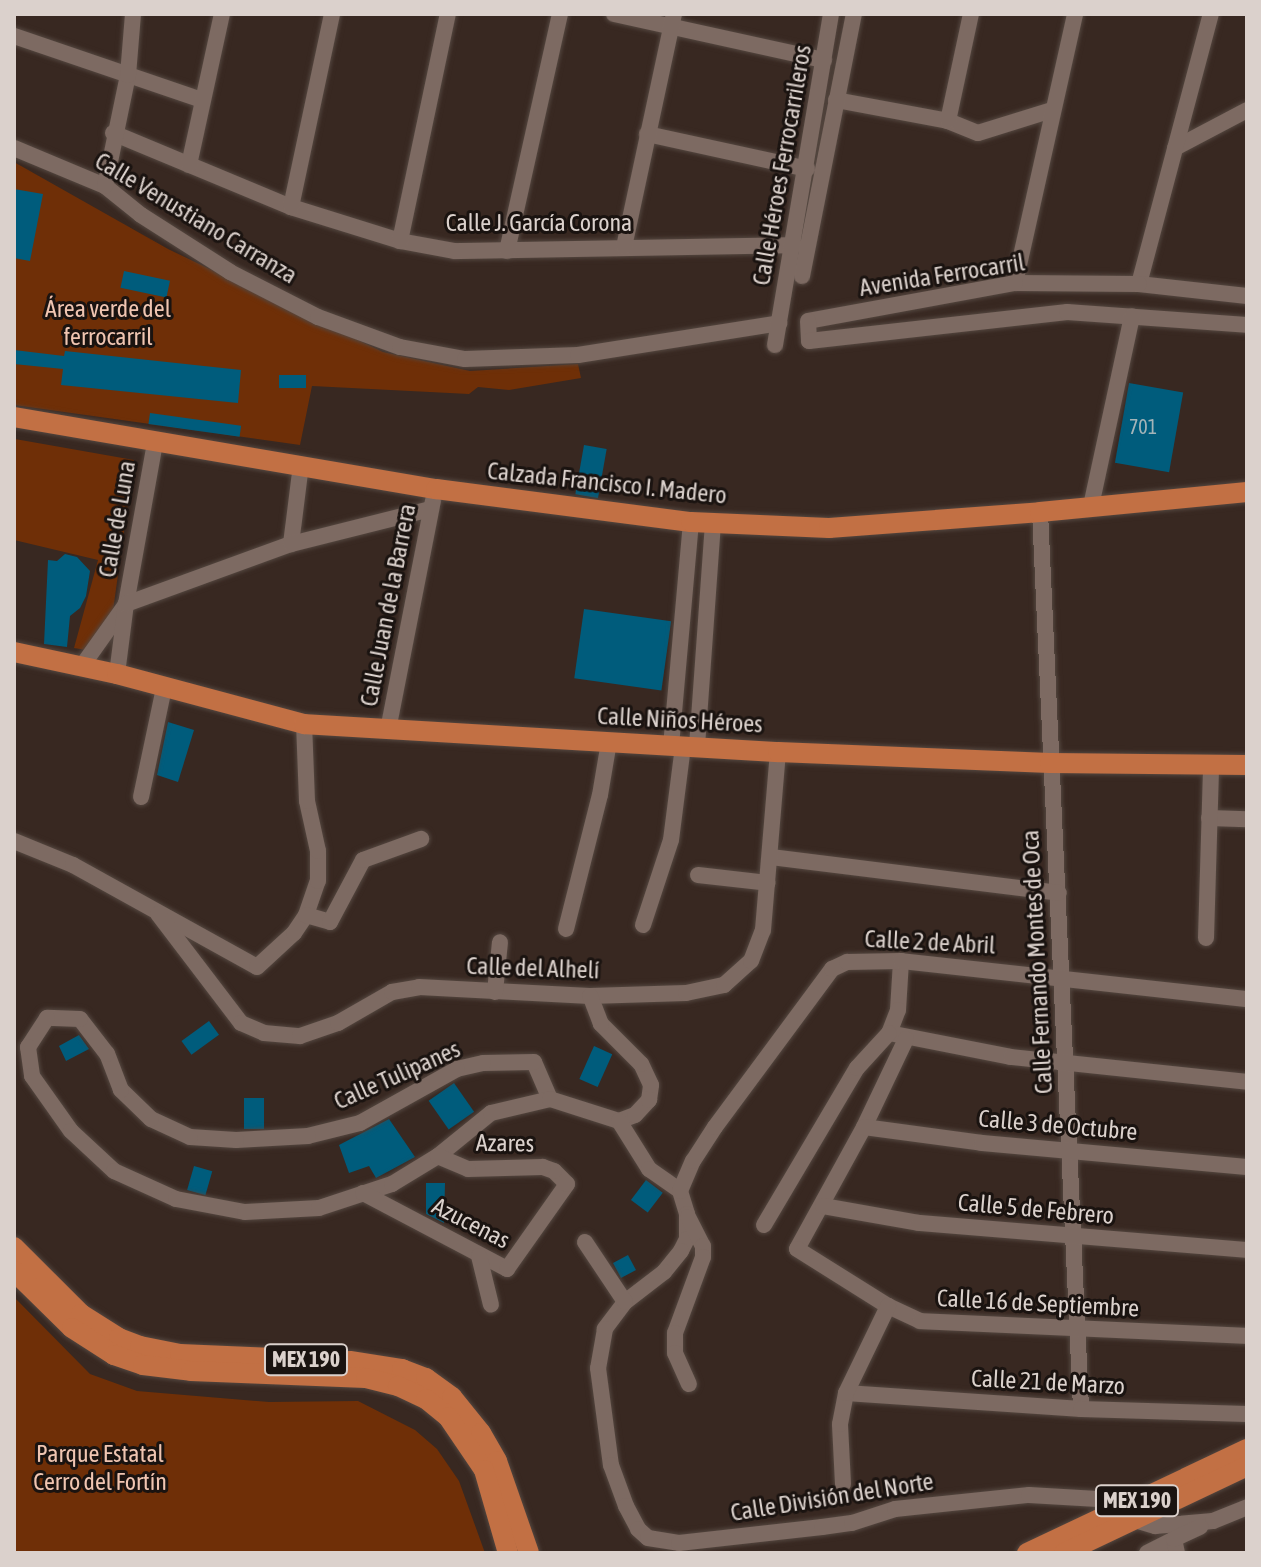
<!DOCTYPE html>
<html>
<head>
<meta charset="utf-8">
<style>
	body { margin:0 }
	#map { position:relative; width:1261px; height:1567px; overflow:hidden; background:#382821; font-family:"Asap Condensed",sans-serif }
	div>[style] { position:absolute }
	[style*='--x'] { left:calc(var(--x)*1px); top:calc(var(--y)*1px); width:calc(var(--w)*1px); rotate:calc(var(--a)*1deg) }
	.green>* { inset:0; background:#6f2f07 }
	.building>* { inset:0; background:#005c7c; transform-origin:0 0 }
	.roads { filter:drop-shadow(0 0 2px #544740) drop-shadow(0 0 2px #544740) }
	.minor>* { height:16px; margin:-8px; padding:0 8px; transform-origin:8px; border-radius:8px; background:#7d6a62 }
	.major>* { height:20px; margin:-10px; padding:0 10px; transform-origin:10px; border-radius:10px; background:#c27044 }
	span { translate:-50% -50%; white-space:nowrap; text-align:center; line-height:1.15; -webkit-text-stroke:6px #1a1310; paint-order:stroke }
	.number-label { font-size:20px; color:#a4b4b8 }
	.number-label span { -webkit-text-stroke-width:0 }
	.shield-label span { padding:2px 6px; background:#1a1310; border:2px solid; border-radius:6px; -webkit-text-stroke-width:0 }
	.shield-label { font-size:22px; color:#dbd1cc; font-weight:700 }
	.street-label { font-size:24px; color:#dbd1cc }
	.park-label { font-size:24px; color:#f0c5b1 }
	.frame { position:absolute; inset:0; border:16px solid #dbd1cc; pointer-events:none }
</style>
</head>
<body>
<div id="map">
	<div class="green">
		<div style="clip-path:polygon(14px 162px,168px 249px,383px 352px,470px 371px,578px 364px,581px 378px,509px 390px,478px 387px,469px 394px,312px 386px,300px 445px,14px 405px)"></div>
		<div style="clip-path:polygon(15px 439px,134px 460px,112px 618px,86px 650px,74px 648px,98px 560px,14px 540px)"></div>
		<div style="clip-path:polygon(14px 1297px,90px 1374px,137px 1391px,269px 1402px,358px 1401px,415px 1430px,437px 1449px,459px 1481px,485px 1553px,14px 1553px)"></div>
	</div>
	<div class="building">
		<div style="clip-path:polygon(14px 189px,43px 194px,30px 261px,14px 258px)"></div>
		<div style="left:124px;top:271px;width:47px;height:17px;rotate:12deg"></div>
		<div style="clip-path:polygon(14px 350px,64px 356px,65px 351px,241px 370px,238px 403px,61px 385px,63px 369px,14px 364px)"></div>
		<div style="left:279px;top:375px;width:27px;height:13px"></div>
		<div style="left:1129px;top:383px;width:55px;height:81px;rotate:10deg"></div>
		<div style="left:150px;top:413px;width:92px;height:11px;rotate:8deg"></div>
		<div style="left:584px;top:445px;width:23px;height:50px;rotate:10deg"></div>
		<div style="clip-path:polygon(65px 554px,77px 557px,90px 571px,86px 596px,80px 608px,70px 616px,67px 647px,44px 644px,48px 560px,57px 561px)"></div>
		<div style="left:584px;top:609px;width:88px;height:70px;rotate:8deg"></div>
		<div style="clip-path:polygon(168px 722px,194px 730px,178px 782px,157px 775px)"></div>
		<div style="left:209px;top:1021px;width:17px;height:34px;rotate:54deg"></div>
		<div style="clip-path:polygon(79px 1035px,89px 1049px,66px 1061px,59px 1046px)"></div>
		<div style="left:594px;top:1046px;width:20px;height:36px;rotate:24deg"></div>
		<div style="left:454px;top:1083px;width:35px;height:31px;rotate:55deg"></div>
		<div style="left:244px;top:1098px;width:20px;height:31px"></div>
		<div style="clip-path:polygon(389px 1119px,415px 1157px,376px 1178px,369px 1166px,349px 1173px,339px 1145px)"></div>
		<div style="left:194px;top:1166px;width:19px;height:25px;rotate:16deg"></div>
		<div style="left:646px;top:1180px;width:21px;height:25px;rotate:37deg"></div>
		<div style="clip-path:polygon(426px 1183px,445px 1183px,444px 1223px,426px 1214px)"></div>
		<div style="left:628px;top:1255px;width:17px;height:17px;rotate:62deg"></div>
	</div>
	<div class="roads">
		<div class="minor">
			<div style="--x:614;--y:14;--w:215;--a:12.4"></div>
			<div style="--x:14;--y:36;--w:199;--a:18.8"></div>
			<div style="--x:836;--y:100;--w:114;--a:10.6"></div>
			<div style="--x:948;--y:121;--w:32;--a:22"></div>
			<div style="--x:978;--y:133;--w:77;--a:-17.3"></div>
			<div style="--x:948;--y:121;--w:109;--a:-77.9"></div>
			<div style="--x:113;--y:133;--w:193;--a:22.6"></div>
			<div style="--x:291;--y:207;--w:114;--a:17.3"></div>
			<div style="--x:400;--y:241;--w:56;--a:10.3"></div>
			<div style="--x:455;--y:251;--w:339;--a:-1"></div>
			<div style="--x:647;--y:134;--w:164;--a:12.3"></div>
			<div style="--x:14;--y:148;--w:99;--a:22.7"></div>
			<div style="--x:105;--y:186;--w:46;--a:38.9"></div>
			<div style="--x:141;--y:215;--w:106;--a:32.6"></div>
			<div style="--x:230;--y:272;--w:99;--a:27.1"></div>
			<div style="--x:318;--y:317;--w:87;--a:20.1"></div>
			<div style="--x:400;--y:347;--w:66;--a:10.5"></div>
			<div style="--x:465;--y:359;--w:113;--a:-2"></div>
			<div style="--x:578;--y:355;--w:204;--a:-9"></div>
			<div style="--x:1175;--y:148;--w:81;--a:-27.8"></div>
			<div style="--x:189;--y:165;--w:155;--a:-77.7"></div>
			<div style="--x:105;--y:186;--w:113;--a:-78.3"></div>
			<div style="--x:128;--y:75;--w:61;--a:-85.3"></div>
			<div style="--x:291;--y:207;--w:197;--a:-78"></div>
			<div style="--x:400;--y:241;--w:232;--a:-78.1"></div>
			<div style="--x:624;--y:247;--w:238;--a:-77.9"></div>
			<div style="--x:507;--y:251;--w:243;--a:-77.4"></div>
			<div style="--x:802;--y:276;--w:267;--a:-78.8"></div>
			<div style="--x:1015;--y:283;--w:276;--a:-77.4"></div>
			<div style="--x:1139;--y:284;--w:279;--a:-75.1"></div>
			<div style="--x:1247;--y:296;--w:109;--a:-173.7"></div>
			<div style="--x:1139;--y:284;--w:124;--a:-179.5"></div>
			<div style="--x:1015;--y:283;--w:210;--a:169.6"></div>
			<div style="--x:808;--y:321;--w:20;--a:87"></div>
			<div style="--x:809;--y:341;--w:260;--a:-6.4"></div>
			<div style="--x:1067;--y:312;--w:180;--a:4.1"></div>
			<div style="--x:775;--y:345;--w:336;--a:-80.4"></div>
			<div style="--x:1091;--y:506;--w:194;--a:-77.8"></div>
			<div style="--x:1040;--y:512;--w:898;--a:87.38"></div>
			<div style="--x:291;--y:544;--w:80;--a:-82.8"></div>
			<div style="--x:82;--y:666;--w:76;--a:-54.6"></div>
			<div style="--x:126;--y:604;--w:164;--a:-79.8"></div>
			<div style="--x:117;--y:674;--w:71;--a:-82.7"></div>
			<div style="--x:126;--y:604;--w:176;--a:-20"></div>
			<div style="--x:291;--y:544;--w:143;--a:-14.1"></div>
			<div style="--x:388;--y:730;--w:234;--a:-78.9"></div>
			<div style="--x:671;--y:746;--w:225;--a:-84.9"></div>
			<div style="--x:697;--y:746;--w:224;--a:-85.9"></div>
			<div style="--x:141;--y:797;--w:111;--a:-78.1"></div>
			<div style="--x:1209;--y:818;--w:38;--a:2"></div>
			<div style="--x:14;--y:841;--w:64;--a:22.1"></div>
			<div style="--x:73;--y:865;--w:210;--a:29"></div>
			<div style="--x:257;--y:967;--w:50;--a:-42.6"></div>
			<div style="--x:294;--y:933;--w:22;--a:-56"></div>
			<div style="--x:306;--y:915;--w:36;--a:-71"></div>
			<div style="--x:318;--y:881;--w:30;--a:-90"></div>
			<div style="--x:318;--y:851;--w:51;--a:-102.4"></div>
			<div style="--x:307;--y:801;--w:77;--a:-92.2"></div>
			<div style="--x:771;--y:857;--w:290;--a:7.1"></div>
			<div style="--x:698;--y:875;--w:70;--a:6.5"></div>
			<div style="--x:158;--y:914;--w:137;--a:52.7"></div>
			<div style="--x:241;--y:1023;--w:25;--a:23"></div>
			<div style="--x:264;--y:1033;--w:36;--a:5"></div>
			<div style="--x:300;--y:1036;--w:40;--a:-18.9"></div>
			<div style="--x:338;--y:1023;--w:62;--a:-29.9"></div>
			<div style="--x:392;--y:992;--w:27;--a:-10"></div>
			<div style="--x:419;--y:987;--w:171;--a:3"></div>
			<div style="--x:590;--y:996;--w:96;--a:-1.8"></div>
			<div style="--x:686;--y:993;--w:39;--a:-12"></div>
			<div style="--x:724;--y:985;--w:36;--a:-42"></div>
			<div style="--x:751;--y:961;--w:33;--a:-69"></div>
			<div style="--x:763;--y:930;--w:179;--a:-85.2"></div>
			<div style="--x:306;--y:915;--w:25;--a:16"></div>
			<div style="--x:330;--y:922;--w:70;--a:-62"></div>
			<div style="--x:363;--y:860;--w:62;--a:-19.9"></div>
			<div style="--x:643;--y:925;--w:89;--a:-71.8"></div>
			<div style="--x:671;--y:840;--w:95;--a:-82.7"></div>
			<div style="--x:566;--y:929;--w:138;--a:-75.8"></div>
			<div style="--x:600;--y:795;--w:54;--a:-80.4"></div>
			<div style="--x:1206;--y:938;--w:173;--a:-88.3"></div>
			<div style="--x:901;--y:961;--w:49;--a:93.5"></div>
			<div style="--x:898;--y:1010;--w:25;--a:111"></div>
			<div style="--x:889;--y:1033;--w:124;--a:11.1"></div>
			<div style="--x:1011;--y:1057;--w:237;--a:6"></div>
			<div style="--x:495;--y:992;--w:50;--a:-84.3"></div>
			<div style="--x:906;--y:1039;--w:98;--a:115.5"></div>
			<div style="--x:864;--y:1127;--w:139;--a:118.8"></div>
			<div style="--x:797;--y:1249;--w:107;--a:32.1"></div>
			<div style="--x:888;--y:1306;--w:35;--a:25"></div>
			<div style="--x:920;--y:1321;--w:327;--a:2.6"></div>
			<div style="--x:550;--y:1099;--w:40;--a:-113.4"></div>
			<div style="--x:534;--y:1062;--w:51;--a:178.9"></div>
			<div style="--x:483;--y:1063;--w:27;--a:167"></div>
			<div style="--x:457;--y:1069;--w:111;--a:150.9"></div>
			<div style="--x:360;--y:1123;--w:54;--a:166"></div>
			<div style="--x:308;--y:1136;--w:72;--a:176.8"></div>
			<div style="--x:236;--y:1140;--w:46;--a:-176.3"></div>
			<div style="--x:190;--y:1137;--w:43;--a:-155.2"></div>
			<div style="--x:151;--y:1119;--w:42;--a:-136"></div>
			<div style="--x:121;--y:1090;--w:39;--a:-111"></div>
			<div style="--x:107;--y:1054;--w:44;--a:-127.6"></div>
			<div style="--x:80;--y:1019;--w:33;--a:-178"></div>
			<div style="--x:47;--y:1018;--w:35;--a:123"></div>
			<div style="--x:28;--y:1047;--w:29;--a:82"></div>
			<div style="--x:32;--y:1076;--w:67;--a:54.7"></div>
			<div style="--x:71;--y:1131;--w:59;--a:42.9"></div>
			<div style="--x:114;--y:1171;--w:68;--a:24.3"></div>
			<div style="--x:176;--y:1199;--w:70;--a:10.7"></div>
			<div style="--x:245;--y:1212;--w:74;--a:-3.1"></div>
			<div style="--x:319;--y:1208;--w:77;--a:-18.2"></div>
			<div style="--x:392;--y:1184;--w:54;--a:-31.3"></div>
			<div style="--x:438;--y:1156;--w:68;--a:-39.1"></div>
			<div style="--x:491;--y:1113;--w:61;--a:-13.3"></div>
			<div style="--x:550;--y:1099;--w:72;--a:17.7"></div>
			<div style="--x:619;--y:1121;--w:17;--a:-21"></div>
			<div style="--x:635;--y:1115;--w:21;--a:-47"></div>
			<div style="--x:649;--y:1100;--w:15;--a:-82"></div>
			<div style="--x:651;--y:1085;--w:23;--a:-115"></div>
			<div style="--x:641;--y:1064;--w:57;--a:-135"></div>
			<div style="--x:601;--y:1024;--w:30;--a:-111"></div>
			<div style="--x:619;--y:1121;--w:57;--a:58"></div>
			<div style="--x:649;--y:1169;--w:38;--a:35"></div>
			<div style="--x:864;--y:1127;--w:119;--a:7.7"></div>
			<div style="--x:982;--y:1143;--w:266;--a:5.2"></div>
			<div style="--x:680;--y:1191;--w:24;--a:73"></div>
			<div style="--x:687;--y:1214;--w:25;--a:90"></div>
			<div style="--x:687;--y:1239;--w:13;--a:117"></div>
			<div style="--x:681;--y:1251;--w:27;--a:129"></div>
			<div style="--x:664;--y:1272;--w:49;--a:142.4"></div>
			<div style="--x:625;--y:1302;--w:34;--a:127"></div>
			<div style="--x:605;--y:1329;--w:40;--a:100"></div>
			<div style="--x:598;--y:1368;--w:98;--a:82.4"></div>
			<div style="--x:611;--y:1465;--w:44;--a:69.9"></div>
			<div style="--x:626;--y:1506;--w:26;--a:62"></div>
			<div style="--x:638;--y:1529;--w:13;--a:42"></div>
			<div style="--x:648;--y:1538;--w:31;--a:9"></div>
			<div style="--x:679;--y:1543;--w:144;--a:-6.4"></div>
			<div style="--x:822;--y:1527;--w:30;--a:-8"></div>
			<div style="--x:852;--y:1523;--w:45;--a:-18"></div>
			<div style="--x:895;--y:1509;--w:135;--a:-6"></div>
			<div style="--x:1029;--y:1495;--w:86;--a:3.3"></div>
			<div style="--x:1115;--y:1500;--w:13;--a:23"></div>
			<div style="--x:680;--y:1191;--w:33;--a:-67"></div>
			<div style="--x:693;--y:1161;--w:40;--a:-57.1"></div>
			<div style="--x:715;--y:1127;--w:197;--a:-53.5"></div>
			<div style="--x:832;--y:969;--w:17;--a:-25"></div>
			<div style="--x:847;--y:962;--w:54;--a:-1.1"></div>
			<div style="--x:901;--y:961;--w:348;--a:6.3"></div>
			<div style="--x:363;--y:1193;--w:163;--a:27.8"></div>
			<div style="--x:507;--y:1269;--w:104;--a:-54.8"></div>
			<div style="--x:567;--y:1184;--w:18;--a:-135"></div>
			<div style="--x:554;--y:1171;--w:12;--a:-160"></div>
			<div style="--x:543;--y:1167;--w:75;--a:178.5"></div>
			<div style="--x:468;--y:1169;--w:33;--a:-157"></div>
			<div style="--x:823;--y:1206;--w:97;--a:10"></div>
			<div style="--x:919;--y:1223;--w:329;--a:4.7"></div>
			<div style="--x:688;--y:1217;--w:33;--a:63"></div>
			<div style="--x:703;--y:1246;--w:11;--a:90"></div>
			<div style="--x:703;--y:1257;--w:81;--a:110.2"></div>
			<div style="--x:675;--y:1333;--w:20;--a:90"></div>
			<div style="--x:675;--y:1353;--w:34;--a:66"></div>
			<div style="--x:764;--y:1225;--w:182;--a:-59.4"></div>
			<div style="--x:857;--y:1068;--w:47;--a:-47.6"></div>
			<div style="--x:585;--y:1242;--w:72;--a:56.3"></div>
			<div style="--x:479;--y:1256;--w:50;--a:76.2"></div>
			<div style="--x:846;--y:1393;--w:236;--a:3.9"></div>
			<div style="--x:1081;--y:1409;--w:166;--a:1.7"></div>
			<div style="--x:843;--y:1484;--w:60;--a:-92.9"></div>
			<div style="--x:840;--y:1424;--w:32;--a:-79"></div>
			<div style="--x:846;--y:1393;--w:97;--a:-64.2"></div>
			<div style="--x:1135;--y:1520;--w:21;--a:17"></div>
			<div style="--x:1155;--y:1526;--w:58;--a:-4.9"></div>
			<div style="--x:1213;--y:1521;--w:37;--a:-22"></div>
			<div style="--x:1147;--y:1553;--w:30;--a:-27"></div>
			<div style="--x:1177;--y:1553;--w:14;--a:-102"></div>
			<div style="--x:1174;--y:1539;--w:29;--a:-25"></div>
		</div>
		<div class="major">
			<div style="--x:14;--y:417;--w:428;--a:9.7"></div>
			<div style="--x:436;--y:489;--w:257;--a:7.4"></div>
			<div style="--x:691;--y:522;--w:138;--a:2.5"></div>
			<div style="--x:829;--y:528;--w:212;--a:-4.3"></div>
			<div style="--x:1040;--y:512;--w:208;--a:-5.5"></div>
			<div style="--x:14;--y:652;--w:105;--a:12.1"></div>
			<div style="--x:117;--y:674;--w:194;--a:15"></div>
			<div style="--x:304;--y:724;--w:475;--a:3.4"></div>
			<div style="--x:778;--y:752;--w:272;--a:2.3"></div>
			<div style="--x:1050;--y:763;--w:197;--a:0.6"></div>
			<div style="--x:14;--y:1247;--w:95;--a:45"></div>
			<div style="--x:81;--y:1314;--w:45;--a:32.3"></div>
			<div style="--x:119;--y:1338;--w:22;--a:21"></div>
			<div style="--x:140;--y:1346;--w:41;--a:11.3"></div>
			<div style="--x:180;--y:1354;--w:170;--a:2.4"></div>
			<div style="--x:350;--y:1361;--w:53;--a:8.7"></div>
			<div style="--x:402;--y:1369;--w:26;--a:21"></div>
			<div style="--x:426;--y:1378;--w:32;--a:36"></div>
			<div style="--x:452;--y:1397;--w:46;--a:51.1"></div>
			<div style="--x:481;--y:1433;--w:32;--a:60"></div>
			<div style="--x:497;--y:1461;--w:97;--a:70.8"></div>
			<div style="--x:14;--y:1271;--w:81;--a:44.5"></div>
			<div style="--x:72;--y:1328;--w:50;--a:32.7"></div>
			<div style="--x:114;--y:1355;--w:31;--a:19"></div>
			<div style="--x:143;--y:1365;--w:48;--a:7.1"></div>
			<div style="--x:191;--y:1371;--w:175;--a:2.3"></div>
			<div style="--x:366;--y:1378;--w:33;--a:14"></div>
			<div style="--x:398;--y:1386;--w:31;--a:25"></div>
			<div style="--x:426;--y:1399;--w:28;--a:39"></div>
			<div style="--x:448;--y:1417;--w:64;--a:55.8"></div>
			<div style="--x:484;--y:1470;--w:86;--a:73.9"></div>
			<div style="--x:1027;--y:1553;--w:243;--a:-25.3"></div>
			<div style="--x:1064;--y:1553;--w:203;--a:-25.4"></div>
		</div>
	</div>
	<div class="number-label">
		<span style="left:1143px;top:426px">701</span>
	</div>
	<div class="shield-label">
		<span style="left:306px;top:1360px">MEX 190</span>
		<span style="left:1137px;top:1501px">MEX 190</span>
	</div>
	<div class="street-label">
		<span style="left:782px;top:165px;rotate:-80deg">Calle Héroes Ferrocarrileros</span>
		<span style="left:196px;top:218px;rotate:31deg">Calle Venustiano Carranza</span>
		<span style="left:539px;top:223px">Calle J. García Corona</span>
		<span style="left:942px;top:275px;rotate:-9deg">Avenida Ferrocarril</span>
		<span style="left:607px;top:483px;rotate:6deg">Calzada Francisco I. Madero</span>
		<span style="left:117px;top:519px;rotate:-80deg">Calle de Luna</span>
		<span style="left:388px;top:605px;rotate:-79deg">Calle Juan de la Barrera</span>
		<span style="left:680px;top:720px;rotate:3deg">Calle Niños Héroes</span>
		<span style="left:930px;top:942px;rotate:3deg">Calle 2 de Abril</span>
		<span style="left:1037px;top:962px;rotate:-93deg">Calle Fernando Montes de Oca</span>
		<span style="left:533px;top:968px;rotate:2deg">Calle del Alhelí</span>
		<span style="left:397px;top:1075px;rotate:-24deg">Calle Tulipanes</span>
		<span style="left:1058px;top:1125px;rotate:5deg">Calle 3 de Octubre</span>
		<span style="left:505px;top:1143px;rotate:1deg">Azares</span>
		<span style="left:1036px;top:1209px;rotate:5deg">Calle 5 de Febrero</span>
		<span style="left:471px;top:1223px;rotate:27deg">Azucenas</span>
		<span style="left:1038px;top:1303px;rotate:3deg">Calle 16 de Septiembre</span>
		<span style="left:1048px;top:1382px;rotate:3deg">Calle 21 de Marzo</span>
		<span style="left:832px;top:1497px;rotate:-9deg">Calle División del Norte</span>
	</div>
	<div class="park-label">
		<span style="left:108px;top:323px">Área verde del<br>ferrocarril</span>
		<span style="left:100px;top:1468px">Parque Estatal<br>Cerro del Fortín</span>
	</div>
	<div class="frame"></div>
</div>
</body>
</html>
